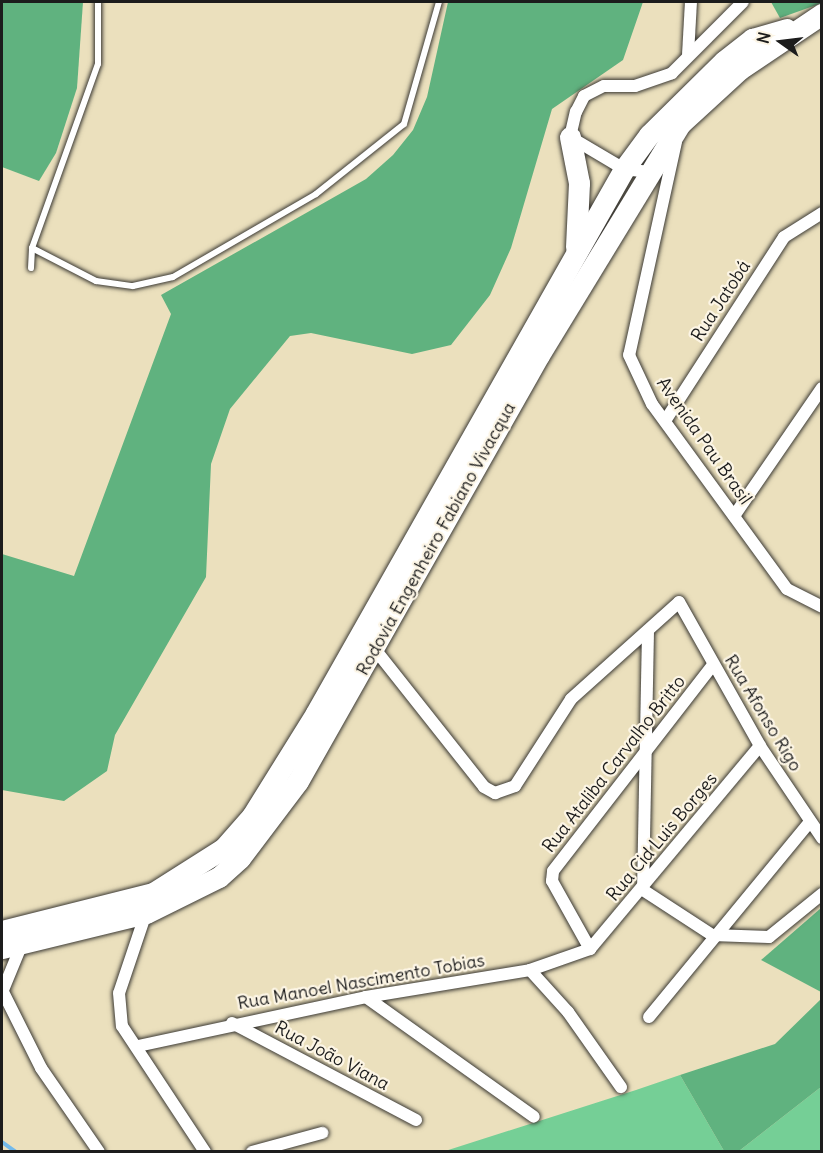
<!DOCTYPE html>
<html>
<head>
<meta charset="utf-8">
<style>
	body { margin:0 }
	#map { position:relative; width:823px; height:1153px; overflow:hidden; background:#ebe0bd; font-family:Delius,sans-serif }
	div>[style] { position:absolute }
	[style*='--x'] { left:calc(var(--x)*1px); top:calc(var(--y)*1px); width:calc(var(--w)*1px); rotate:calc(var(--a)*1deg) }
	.green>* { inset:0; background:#75cf96 }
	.forest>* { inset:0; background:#60b27f }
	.stream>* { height:4px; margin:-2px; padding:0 2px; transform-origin:2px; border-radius:2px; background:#73baeb }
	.roads { filter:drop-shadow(0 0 2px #3b3934) drop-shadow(0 0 2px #3b3934) }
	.service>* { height:6px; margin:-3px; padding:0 3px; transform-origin:3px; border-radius:3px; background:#fff }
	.minor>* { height:12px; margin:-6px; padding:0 6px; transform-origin:6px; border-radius:6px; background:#fff }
	.trunk>* { height:21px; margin:-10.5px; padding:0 10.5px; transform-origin:10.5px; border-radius:10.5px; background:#fff }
	span { translate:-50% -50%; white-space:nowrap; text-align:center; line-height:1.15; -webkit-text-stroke:4.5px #fcf5e5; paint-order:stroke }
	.street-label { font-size:18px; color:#1c1c1c }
	.frame { position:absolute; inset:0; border:3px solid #1c1c1c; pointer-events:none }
	.north { position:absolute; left:751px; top:12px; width:60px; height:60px; -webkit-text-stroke:4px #fcf5e5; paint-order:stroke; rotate:284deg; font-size:16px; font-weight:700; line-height:24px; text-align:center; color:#1c1c1c }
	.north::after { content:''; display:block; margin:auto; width:21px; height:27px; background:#1c1c1c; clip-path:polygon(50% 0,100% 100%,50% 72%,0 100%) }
</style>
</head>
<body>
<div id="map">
	<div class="green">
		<div style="clip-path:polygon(680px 1075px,724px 1151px,442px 1152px,636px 1090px)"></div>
		<div style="clip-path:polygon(821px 1087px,821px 1151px,739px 1151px)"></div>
	</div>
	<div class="forest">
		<div style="clip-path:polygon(2px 2px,83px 2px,77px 88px,56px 153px,39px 181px,2px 167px)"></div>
		<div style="clip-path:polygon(448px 2px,643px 2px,623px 60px,552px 109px,511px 248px,490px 295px,451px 345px,412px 354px,311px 333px,290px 336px,230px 409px,211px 464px,206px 577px,115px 735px,107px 771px,64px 801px,2px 790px,2px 554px,74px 576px,171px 314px,161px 295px,366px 179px,393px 155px,413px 130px,427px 97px)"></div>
		<div style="clip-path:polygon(771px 2px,821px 2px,822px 3px,780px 18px)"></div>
		<div style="clip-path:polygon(821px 908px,821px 992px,761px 960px)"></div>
		<div style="clip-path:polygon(821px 999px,821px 1087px,739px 1151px,724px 1151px,680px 1075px,775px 1044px)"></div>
	</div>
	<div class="stream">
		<div style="--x:2;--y:1142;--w:17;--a:36"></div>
	</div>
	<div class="roads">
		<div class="service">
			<div style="--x:32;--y:248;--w:72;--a:27.3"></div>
			<div style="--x:96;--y:281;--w:37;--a:8"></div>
			<div style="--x:133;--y:286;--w:41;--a:-12.7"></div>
			<div style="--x:173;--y:277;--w:165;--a:-30.1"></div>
			<div style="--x:316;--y:194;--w:112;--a:-38.5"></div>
			<div style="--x:404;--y:124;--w:127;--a:-74"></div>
			<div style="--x:31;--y:268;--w:20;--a:-87"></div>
			<div style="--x:32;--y:248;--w:195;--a:-70.3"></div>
			<div style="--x:98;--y:64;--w:62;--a:-90"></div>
		</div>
		<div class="minor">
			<div style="--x:688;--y:55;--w:53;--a:-86.8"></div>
			<div style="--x:676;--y:142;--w:218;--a:102.4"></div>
			<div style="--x:629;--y:355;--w:54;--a:64.9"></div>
			<div style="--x:652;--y:404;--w:229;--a:53.9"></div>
			<div style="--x:787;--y:589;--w:39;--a:27"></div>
			<div style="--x:649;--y:172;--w:25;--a:-173"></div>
			<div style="--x:624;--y:169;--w:63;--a:-149.3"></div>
			<div style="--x:570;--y:137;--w:26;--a:-77"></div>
			<div style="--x:576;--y:112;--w:18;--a:-63"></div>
			<div style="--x:584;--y:96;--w:22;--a:-27"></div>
			<div style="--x:604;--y:86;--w:31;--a:0"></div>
			<div style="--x:635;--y:86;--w:39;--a:-19"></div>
			<div style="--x:672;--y:73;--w:100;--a:-45"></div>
			<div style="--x:665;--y:421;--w:219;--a:-57.1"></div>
			<div style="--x:784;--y:237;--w:45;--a:-32.3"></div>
			<div style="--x:734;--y:516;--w:155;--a:-55.5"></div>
			<div style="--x:648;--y:631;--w:259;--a:91.1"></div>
			<div style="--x:643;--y:890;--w:82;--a:33.1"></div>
			<div style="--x:712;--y:935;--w:57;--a:2"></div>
			<div style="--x:769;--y:937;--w:68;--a:-39.1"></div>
			<div style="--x:374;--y:648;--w:177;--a:51.6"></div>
			<div style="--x:484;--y:787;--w:13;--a:29"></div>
			<div style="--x:495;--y:793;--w:21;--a:-19"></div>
			<div style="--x:515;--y:786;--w:103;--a:-57.2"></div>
			<div style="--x:571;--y:699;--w:145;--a:-41.9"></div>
			<div style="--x:679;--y:602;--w:165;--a:60.6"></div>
			<div style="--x:760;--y:746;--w:111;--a:56"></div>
			<div style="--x:146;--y:913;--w:84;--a:108.6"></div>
			<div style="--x:119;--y:993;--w:33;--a:85"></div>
			<div style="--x:122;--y:1026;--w:151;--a:56.6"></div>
			<div style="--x:590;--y:949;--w:78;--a:-119.2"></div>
			<div style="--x:552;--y:881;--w:10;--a:-84"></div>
			<div style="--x:553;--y:871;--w:259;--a:-52.2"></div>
			<div style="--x:530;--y:970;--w:57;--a:47.9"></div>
			<div style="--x:568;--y:1012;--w:92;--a:54.8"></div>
			<div style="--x:2;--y:990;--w:87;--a:63.4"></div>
			<div style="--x:41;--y:1068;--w:102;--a:55.4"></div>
			<div style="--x:3;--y:990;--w:50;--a:-67.6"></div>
			<div style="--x:366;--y:997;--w:206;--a:35.5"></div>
			<div style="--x:649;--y:1017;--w:253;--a:-50.5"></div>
			<div style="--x:232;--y:1023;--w:208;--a:27.8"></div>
			<div style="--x:138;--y:1046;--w:233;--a:-12.1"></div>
			<div style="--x:366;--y:997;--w:166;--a:-9.3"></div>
			<div style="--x:530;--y:970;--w:64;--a:-19.3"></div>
			<div style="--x:590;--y:949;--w:265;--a:-50.1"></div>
			<div style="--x:252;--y:1152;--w:73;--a:-15.2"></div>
		</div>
		<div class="trunk">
			<div style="--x:570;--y:137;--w:47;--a:78.9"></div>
			<div style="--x:579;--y:183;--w:64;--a:92.7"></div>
			<div style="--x:2;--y:931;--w:156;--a:-14.1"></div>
			<div style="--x:153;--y:893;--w:84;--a:-32.4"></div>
			<div style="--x:224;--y:848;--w:43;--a:-48.8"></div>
			<div style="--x:252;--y:816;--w:121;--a:-58.1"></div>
			<div style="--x:316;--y:713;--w:625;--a:-60.48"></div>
			<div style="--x:624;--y:169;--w:42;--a:-53.7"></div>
			<div style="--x:649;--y:135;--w:105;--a:-44.6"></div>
			<div style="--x:724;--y:61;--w:36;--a:-38"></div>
			<div style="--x:752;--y:39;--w:36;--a:-16"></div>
			<div style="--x:2;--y:948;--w:148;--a:-13.7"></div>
			<div style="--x:146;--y:913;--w:81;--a:-26.3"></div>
			<div style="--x:219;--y:877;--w:28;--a:-42"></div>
			<div style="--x:240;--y:858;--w:96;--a:-53"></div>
			<div style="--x:298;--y:781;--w:489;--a:-60.5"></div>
			<div style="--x:539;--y:355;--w:271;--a:-58.6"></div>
			<div style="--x:680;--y:124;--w:81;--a:-42.5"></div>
			<div style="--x:740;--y:69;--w:99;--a:-33.9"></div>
		</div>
	</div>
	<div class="street-label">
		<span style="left:721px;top:301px;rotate:-57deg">Rua Jatobá</span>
		<span style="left:704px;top:441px;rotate:55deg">Avenida Pau Brasil</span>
		<span style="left:436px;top:539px;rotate:-61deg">Rodovia Engenheiro Fabiano Vivacqua</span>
		<span style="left:763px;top:713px;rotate:59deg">Rua Afonso Rigo</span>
		<span style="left:614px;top:764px;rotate:-52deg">Rua Ataliba Carvalho Britto</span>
		<span style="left:662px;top:837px;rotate:-50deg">Rua Cid Luis Borges</span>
		<span style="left:361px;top:982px;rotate:-10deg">Rua Manoel Nascimento Tobias</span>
		<span style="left:332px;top:1056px;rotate:28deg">Rua João Viana</span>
	</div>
	<div class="frame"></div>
	<div class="north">N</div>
</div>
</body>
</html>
